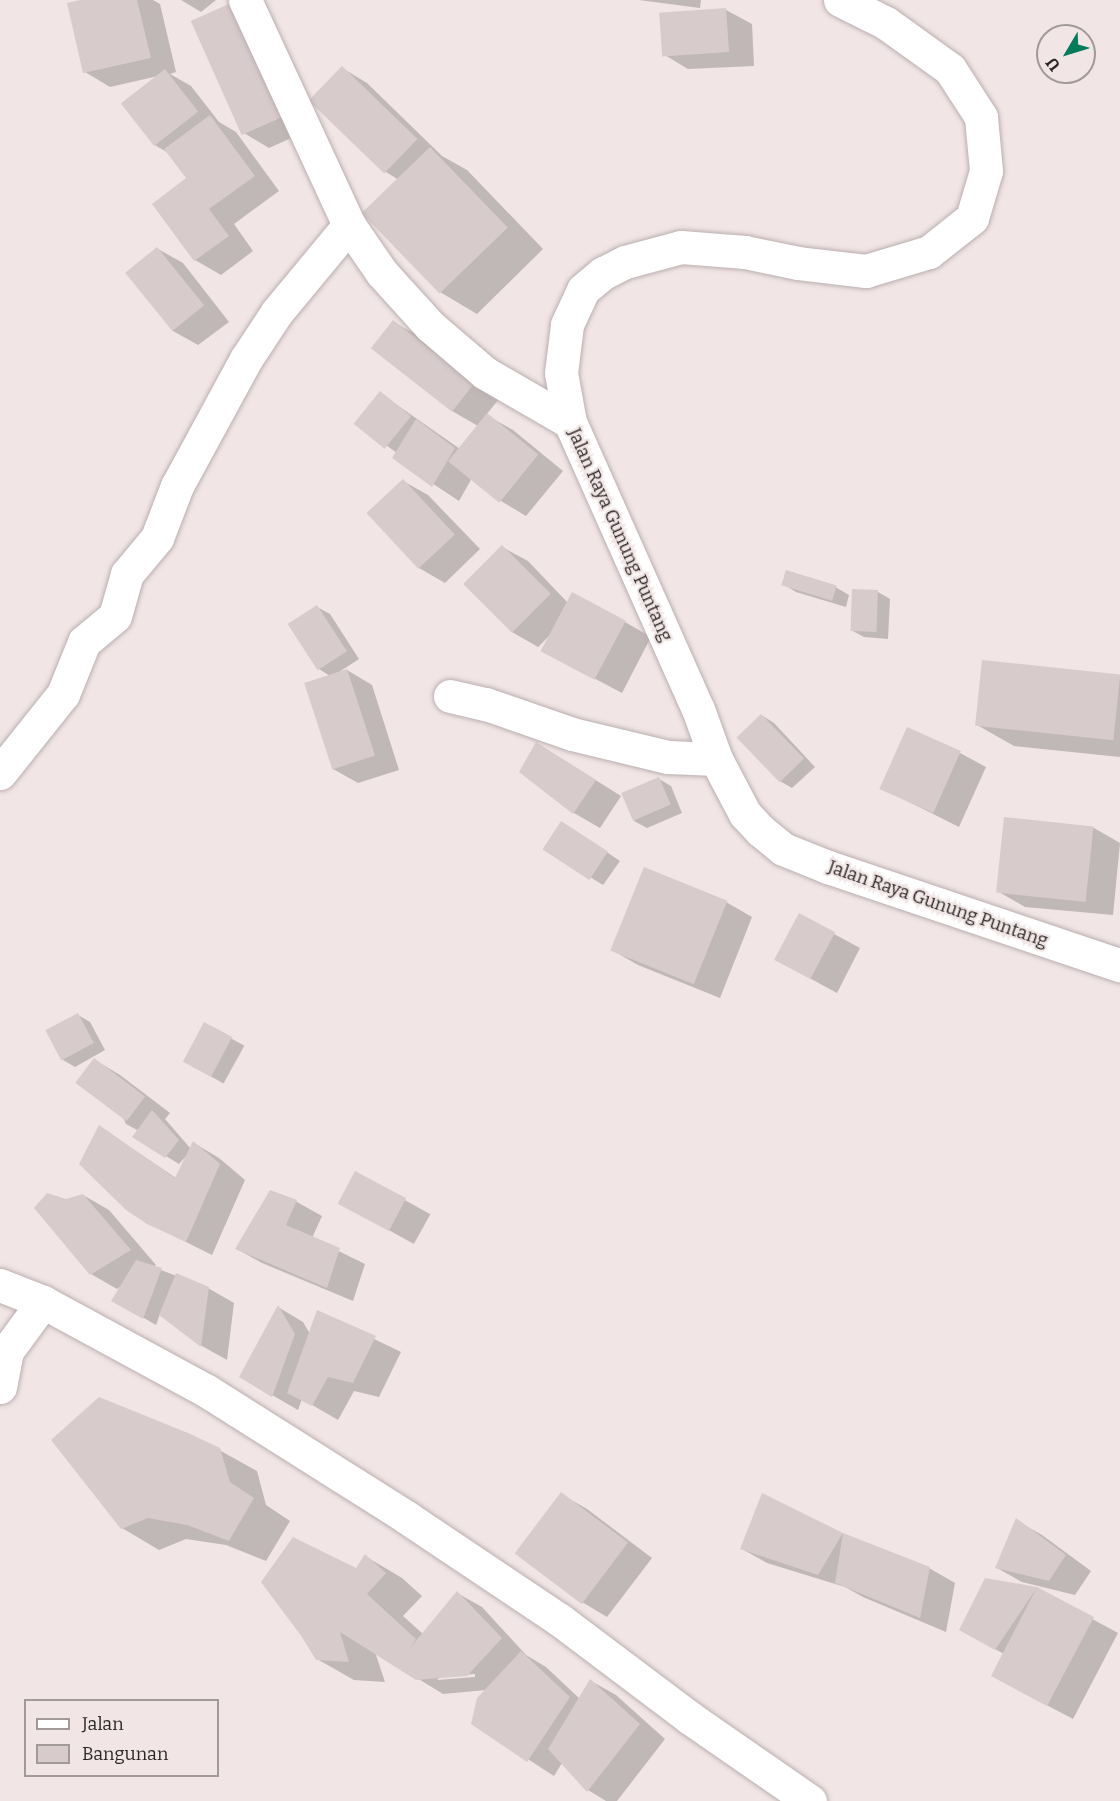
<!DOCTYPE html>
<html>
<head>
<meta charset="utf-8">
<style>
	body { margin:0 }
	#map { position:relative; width:1120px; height:1801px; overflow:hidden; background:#f1e5e5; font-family:Bitter,serif }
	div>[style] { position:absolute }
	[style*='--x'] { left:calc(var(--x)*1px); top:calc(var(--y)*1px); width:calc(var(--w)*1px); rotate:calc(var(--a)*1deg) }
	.shadow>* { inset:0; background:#0003; transform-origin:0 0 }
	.building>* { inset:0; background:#d7cbcc; transform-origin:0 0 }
	.roads { filter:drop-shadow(0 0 2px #baaeaf) drop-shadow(0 0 2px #baaeaf) }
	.minor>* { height:33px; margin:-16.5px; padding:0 16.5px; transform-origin:16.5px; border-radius:16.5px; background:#fff }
	.tertiary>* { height:33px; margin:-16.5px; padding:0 16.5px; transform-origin:16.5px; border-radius:16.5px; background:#fff }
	span { translate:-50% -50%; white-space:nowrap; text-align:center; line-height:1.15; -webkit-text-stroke:4.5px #f1e5e5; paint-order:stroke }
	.street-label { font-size:18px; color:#2b2727 }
	.legend { position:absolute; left:24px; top:1699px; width:195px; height:78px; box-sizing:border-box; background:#f1e5e5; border:2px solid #a29999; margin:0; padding:8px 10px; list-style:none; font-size:18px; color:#2b2727 }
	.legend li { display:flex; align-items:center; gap:12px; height:30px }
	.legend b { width:30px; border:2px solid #a29999 }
	.north { position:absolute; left:1036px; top:24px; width:60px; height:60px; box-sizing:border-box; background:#f1e5e5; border:2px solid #a29999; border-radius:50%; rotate:232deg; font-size:16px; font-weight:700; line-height:24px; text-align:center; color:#2b2727 }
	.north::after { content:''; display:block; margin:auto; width:21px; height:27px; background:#027c5a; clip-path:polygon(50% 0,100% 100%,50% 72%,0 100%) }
</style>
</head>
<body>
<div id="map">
	<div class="shadow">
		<div style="clip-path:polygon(87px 0,153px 0,160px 4px,176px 72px,170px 74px,191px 86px,219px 122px,236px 132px,279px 191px,234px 224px,253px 251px,221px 275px,195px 260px,188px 178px,170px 154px,155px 145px,158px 76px,110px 87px,85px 72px)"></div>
		<div style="clip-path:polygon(181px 0,216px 0,201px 12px)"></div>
		<div style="clip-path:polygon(639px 0,701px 0,700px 8px)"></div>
		<div style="clip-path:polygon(726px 10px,752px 24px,754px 66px,688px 69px,663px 54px)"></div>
		<div style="clip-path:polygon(193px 22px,307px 131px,269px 148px,244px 133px)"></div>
		<div style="clip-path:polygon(342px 68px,367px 83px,442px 156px,467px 170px,543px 249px,477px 314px,440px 292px,399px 180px,386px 172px)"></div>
		<div style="clip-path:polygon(158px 249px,183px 263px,229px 322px,198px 345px,173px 331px)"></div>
		<div style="clip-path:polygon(393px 322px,419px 336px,499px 399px,486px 415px,513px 430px,563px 471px,526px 516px,501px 501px,472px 478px,459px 501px,394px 458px,397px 453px,357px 424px,380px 393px,460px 449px,478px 426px,452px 411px)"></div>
		<div style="clip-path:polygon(403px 481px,428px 495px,480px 549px,445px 583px,419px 568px)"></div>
		<div style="clip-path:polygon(502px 547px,528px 561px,568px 603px,625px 622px,651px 637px,622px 693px,569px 665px,551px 634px,538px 647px,512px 632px)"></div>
		<div style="clip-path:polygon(787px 572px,837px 588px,849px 595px,846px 607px,796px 592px,783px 584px)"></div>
		<div style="clip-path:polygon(878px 592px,890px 599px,888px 639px,864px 637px,851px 630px)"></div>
		<div style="clip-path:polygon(317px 607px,330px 614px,359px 659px,339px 672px,347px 670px,372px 685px,399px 770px,358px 783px,333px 769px,330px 676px,319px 669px)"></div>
		<div style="clip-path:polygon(1120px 675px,1120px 757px,1014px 746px,977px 725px)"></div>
		<div style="clip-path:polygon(761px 715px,774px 723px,815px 767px,792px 788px,780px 781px)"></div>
		<div style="clip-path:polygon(960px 753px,986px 767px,959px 827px,881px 788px)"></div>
		<div style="clip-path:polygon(562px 759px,621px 796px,600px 828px,574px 813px,520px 772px)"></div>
		<div style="clip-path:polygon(659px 779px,671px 786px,682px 813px,647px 828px,634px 821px)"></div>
		<div style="clip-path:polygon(1005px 819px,1094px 828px,1120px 843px,1113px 915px,1025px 907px,999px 892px)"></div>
		<div style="clip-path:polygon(574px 830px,620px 861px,603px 885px,590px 877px)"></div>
		<div style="clip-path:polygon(645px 869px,726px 902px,752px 917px,720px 998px,638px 965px,612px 950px)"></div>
		<div style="clip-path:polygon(834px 934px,860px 948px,837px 993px,776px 960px)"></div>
		<div style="clip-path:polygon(78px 1015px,90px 1022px,105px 1050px,75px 1067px,63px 1060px)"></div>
		<div style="left:205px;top:1024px;width:45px;height:43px;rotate:29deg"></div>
		<div style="clip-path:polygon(95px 1060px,120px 1075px,170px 1113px,165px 1119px,191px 1149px,194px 1143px,219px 1158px,245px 1180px,212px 1255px,148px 1223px,100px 1127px,176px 1178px,188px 1154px,179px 1164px,135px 1137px,139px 1131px,126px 1124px)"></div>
		<div style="left:356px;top:1173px;width:85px;height:34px;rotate:29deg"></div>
		<div style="clip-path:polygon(271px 1192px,297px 1202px,322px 1216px,312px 1238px,365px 1264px,353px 1301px,262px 1263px,237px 1249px)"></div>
		<div style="clip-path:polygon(83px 1195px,109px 1210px,156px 1265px,153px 1267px,208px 1288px,234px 1303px,227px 1360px,202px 1346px,160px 1314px,156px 1325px,113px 1300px,123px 1285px,117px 1289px,91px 1274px,66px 1201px)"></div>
		<div style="clip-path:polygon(278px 1307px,303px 1322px,310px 1334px,318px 1312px,401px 1352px,379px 1397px,354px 1391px,338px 1420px,302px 1399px,298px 1410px,241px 1377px)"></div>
		<div style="clip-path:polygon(219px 1450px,257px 1471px,266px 1505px,290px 1521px,266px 1561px,226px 1545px,186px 1539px,159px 1550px,122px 1528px)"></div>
		<div style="clip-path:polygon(561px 1494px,587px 1509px,652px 1558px,607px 1617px,582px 1602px,517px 1553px)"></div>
		<div style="clip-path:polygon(763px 1495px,843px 1534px,929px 1568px,955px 1583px,946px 1632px,863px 1597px,845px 1587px,767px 1563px,742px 1549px)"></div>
		<div style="clip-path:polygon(1017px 1521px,1042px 1535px,1091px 1571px,1075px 1595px,1022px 1582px,997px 1568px)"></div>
		<div style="clip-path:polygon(evenodd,365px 1556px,402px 1578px,422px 1596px,403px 1616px,423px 1634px,457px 1593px,482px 1607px,526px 1655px,546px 1667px,580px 1699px,591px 1681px,616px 1695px,665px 1739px,617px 1801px,606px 1801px,588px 1790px,562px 1763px,554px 1776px,472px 1723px,486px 1690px,443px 1694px,375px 1652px,385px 1682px,354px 1680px,317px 1659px,356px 1570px,365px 1556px,475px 1674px,475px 1677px,437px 1680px,440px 1677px,475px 1674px)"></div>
		<div style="clip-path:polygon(986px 1580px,1037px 1589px,1118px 1633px,1073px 1719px,1018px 1690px,1004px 1654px,986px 1644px)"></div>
	</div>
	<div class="building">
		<div style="clip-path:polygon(80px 0,137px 0,151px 58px,83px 73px,67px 3px)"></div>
		<div style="left:231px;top:3px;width:125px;height:44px;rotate:66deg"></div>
		<div style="left:726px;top:8px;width:44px;height:67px;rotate:86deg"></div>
		<div style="left:342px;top:66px;width:105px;height:48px;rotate:44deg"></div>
		<div style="left:165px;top:69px;width:54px;height:56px;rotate:52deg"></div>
		<div style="clip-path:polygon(210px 115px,255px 176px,209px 209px,229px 236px,194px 261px,152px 204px,186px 178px,164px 149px)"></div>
		<div style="left:430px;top:147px;width:112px;height:95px;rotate:46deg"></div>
		<div style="left:157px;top:247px;width:75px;height:41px;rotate:51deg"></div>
		<div style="left:393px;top:320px;width:103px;height:36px;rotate:38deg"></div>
		<div style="left:380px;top:391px;width:40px;height:42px;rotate:39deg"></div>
		<div style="left:487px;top:413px;width:66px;height:62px;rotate:39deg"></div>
		<div style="clip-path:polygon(416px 419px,455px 448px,432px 487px,392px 458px)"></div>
		<div style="left:403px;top:479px;width:76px;height:50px;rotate:47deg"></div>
		<div style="left:502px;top:545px;width:69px;height:55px;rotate:45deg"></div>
		<div style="left:786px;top:570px;width:53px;height:16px;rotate:17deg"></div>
		<div style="left:852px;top:589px;width:26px;height:42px;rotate:2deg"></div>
		<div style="left:572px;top:592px;width:61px;height:67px;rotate:28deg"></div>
		<div style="left:317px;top:605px;width:55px;height:35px;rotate:57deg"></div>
		<div style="left:982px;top:660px;width:139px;height:66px;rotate:6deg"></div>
		<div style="left:347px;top:669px;width:91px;height:45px;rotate:72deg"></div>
		<div style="left:761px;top:714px;width:62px;height:34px;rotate:46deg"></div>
		<div style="left:907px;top:727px;width:59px;height:68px;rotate:24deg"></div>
		<div style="clip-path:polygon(536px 742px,596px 780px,573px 814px,519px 772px)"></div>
		<div style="left:659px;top:777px;width:30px;height:41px;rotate:67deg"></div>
		<div style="left:1004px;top:817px;width:90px;height:76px;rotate:6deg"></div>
		<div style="left:561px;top:821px;width:56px;height:34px;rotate:33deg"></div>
		<div style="left:644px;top:867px;width:90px;height:90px;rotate:22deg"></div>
		<div style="left:799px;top:913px;width:41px;height:53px;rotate:28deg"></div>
		<div style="left:78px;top:1013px;width:34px;height:37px;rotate:62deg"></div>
		<div style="left:204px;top:1022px;width:32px;height:45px;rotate:28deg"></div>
		<div style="left:94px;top:1058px;width:64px;height:31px;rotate:37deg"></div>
		<div style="clip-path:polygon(152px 1110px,179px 1140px,165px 1158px,132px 1137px)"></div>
		<div style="clip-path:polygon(99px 1125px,175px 1178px,193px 1141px,220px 1164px,186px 1242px,147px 1224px,126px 1210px,79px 1164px)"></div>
		<div style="left:355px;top:1171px;width:58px;height:37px;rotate:28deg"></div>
		<div style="clip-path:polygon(270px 1190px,297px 1200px,286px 1225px,340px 1248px,327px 1288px,235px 1249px)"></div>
		<div style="clip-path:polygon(47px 1193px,66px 1199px,83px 1194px,131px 1250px,90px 1275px,34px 1208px)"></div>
		<div style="clip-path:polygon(136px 1260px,162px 1268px,143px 1319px,111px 1301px)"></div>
		<div style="clip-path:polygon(176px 1273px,209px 1287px,201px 1347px,159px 1315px)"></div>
		<div style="clip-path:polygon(278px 1305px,295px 1334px,272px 1397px,239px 1377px)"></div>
		<div style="clip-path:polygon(317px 1310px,376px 1336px,353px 1383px,328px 1377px,312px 1406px,287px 1393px)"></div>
		<div style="clip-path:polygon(99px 1397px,188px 1433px,220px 1448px,230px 1482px,254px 1498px,229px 1541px,187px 1525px,148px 1518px,121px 1529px,51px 1440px)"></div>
		<div style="left:561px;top:1492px;width:84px;height:77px;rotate:37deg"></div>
		<div style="clip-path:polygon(762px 1493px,843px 1533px,818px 1575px,740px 1549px)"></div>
		<div style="clip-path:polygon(1016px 1518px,1066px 1555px,1049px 1581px,995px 1568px)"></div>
		<div style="clip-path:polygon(843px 1533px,930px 1567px,920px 1618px,835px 1583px)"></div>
		<div style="clip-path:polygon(293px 1537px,356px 1568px,365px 1554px,386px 1573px,367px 1594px,416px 1639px,410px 1648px,457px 1591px,502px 1638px,467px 1676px,416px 1680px,340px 1632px,349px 1662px,316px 1660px,302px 1637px,261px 1582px)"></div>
		<div style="clip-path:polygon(985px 1578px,1037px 1587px,1094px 1617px,1047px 1706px,991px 1676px,1036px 1589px,995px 1650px,959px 1630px)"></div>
		<div style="clip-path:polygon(521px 1651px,570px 1697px,527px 1762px,471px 1724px,477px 1698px)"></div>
		<div style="clip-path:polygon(590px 1679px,640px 1724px,587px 1792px,548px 1749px)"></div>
	</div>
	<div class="roads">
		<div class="minor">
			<div style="--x:245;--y:0;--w:248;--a:65.2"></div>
			<div style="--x:349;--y:225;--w:58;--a:55.5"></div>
			<div style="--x:382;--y:273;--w:72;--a:47.8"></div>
			<div style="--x:430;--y:326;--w:72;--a:40.5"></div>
			<div style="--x:485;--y:373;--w:98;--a:30"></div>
			<div style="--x:450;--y:696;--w:37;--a:13"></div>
			<div style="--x:486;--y:704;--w:91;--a:19.2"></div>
			<div style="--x:572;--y:734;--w:99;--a:13.5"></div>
			<div style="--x:668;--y:757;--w:48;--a:2.4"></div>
			<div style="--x:0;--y:773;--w:101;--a:-51.4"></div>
			<div style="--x:63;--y:694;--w:56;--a:-68"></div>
			<div style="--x:84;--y:642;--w:40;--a:-40"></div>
			<div style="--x:115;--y:616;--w:44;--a:-74.1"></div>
			<div style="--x:127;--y:574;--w:47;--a:-50.2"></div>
			<div style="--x:157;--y:538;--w:56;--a:-69"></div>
			<div style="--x:177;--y:486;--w:145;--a:-61.5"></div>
			<div style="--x:246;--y:359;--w:56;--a:-56.6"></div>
			<div style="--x:277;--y:312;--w:113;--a:-50.4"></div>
			<div style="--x:0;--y:1285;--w:46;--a:21.6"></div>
			<div style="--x:43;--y:1302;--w:187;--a:28.5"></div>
			<div style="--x:207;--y:1391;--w:236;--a:32.3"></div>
			<div style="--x:406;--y:1517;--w:185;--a:33.8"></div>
			<div style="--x:560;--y:1620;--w:163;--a:37"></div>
			<div style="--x:690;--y:1718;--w:146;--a:34.7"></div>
			<div style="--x:0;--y:1387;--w:37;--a:-79"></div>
			<div style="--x:7;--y:1351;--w:61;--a:-53.7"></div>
		</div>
		<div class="tertiary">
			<div style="--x:840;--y:0;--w:51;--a:26.6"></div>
			<div style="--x:886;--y:23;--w:79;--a:35.7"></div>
			<div style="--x:950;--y:69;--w:57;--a:57.1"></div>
			<div style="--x:981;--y:117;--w:54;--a:84.7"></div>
			<div style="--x:986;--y:171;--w:49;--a:106.6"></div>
			<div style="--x:972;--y:218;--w:55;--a:141.7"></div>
			<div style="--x:929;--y:252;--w:66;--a:163.2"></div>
			<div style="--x:866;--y:271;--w:68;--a:-173.3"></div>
			<div style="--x:798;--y:263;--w:54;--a:-168.3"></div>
			<div style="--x:745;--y:252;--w:64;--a:-175.5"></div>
			<div style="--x:681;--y:247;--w:58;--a:165"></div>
			<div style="--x:625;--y:262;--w:25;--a:153"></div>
			<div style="--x:603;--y:273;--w:26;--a:140"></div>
			<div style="--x:583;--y:290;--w:38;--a:115"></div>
			<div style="--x:567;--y:325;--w:48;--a:97.1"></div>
			<div style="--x:561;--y:373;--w:50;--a:79.6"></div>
			<div style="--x:570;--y:422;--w:314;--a:66"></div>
			<div style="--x:698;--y:709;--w:53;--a:70.2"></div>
			<div style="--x:716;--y:759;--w:62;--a:62.2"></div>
			<div style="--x:745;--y:814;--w:23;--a:47"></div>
			<div style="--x:761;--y:831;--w:28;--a:39"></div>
			<div style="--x:783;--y:849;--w:48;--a:21.8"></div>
			<div style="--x:828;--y:867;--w:308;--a:18.6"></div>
		</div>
	</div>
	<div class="street-label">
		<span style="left:620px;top:535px;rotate:66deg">Jalan Raya Gunung Puntang</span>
		<span style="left:938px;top:904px;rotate:19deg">Jalan Raya Gunung Puntang</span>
	</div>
	<ul class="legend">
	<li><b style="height:8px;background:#fff"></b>Jalan</li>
	<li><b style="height:16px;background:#d7cbcc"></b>Bangunan</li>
	</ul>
	<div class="north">U</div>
</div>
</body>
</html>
